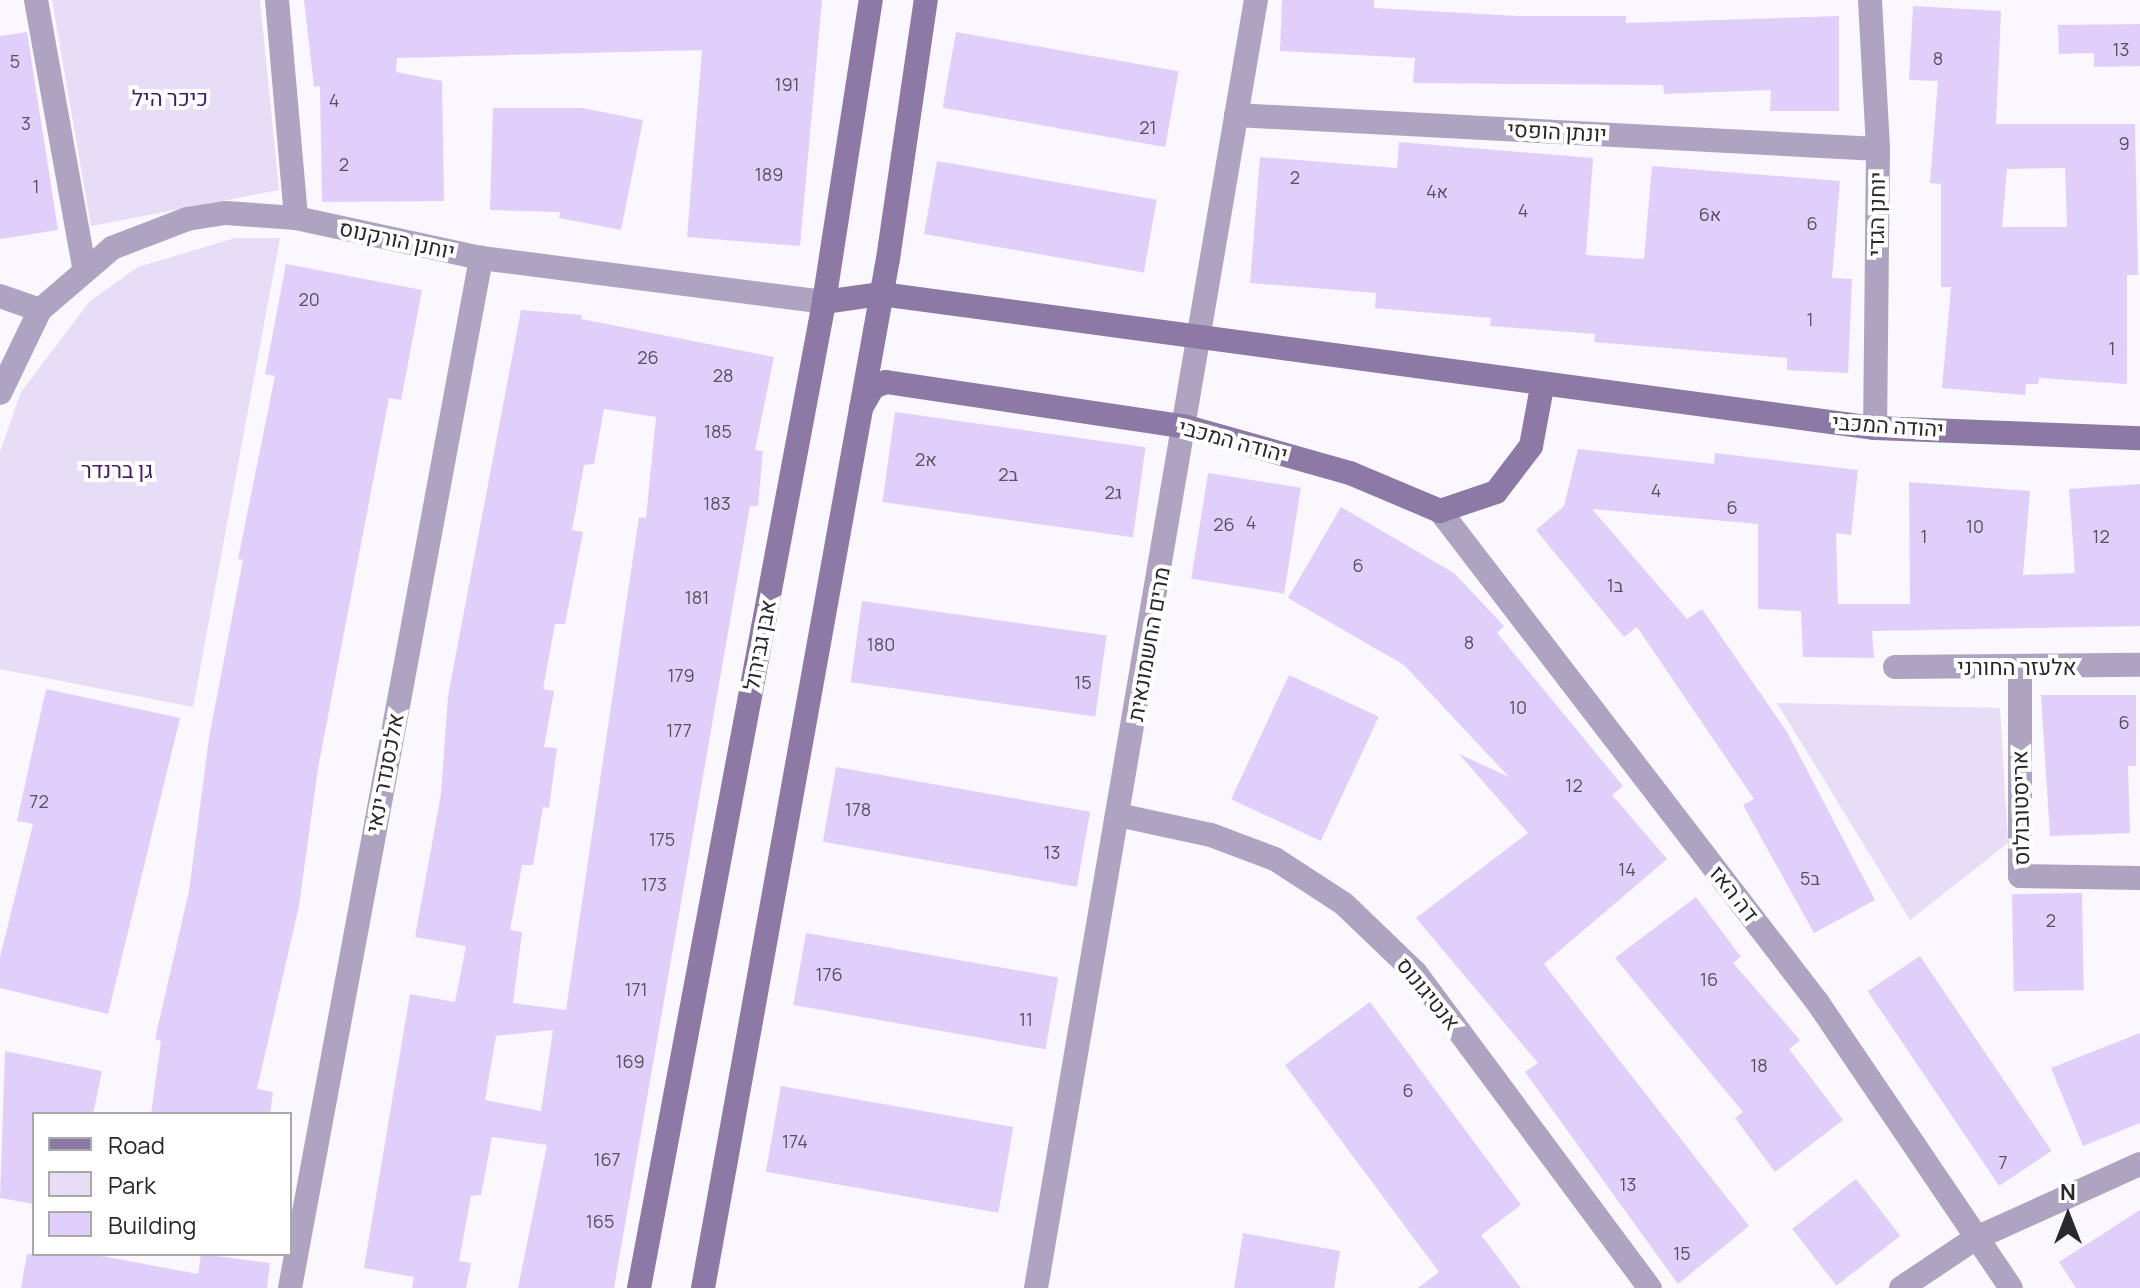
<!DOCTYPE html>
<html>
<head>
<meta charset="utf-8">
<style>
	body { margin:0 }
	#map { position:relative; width:2140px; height:1288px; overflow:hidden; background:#faf7fe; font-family:Manrope,Heebo,sans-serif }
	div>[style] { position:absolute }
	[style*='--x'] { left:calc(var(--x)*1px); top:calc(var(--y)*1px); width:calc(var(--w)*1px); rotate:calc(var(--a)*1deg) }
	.green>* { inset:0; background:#e7ddf7 }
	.building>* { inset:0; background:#e1cffb; transform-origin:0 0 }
	.street>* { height:24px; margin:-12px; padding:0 12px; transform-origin:12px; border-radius:12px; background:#afa3c2 }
	.secondary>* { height:24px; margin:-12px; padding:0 12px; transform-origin:12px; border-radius:12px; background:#8c79a6 }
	span { translate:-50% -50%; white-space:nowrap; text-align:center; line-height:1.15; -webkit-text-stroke:8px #fff; paint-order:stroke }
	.number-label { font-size:18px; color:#57525e }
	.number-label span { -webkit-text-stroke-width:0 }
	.park-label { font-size:22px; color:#461b6c }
	.street-label { font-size:22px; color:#29282a }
	.legend { position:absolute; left:32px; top:1112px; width:260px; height:144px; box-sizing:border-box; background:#fff; border:2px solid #a9a9aa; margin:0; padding:10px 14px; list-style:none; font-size:24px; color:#29282a }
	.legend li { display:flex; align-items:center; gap:16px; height:40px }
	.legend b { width:40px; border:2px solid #a9a9aa }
	.north { position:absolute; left:2028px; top:1176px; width:80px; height:80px; -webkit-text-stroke:6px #fff; paint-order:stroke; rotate:0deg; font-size:22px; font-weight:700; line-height:32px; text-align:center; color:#29282a }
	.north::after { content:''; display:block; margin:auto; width:28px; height:36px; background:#29282a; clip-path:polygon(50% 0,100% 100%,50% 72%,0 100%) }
</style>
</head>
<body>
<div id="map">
	<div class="green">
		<div style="clip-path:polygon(52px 0,260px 0,279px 190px,91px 226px)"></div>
		<div style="clip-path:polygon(235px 238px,280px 238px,193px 707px,0 669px,0 452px,21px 392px,90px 301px,138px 267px)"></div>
		<div style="clip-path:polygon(1777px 703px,2000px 708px,2008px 843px,1910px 920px)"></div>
	</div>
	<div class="building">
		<div style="clip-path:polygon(304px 0,822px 0,800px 246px,687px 237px,702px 50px,397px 58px,396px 72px,442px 81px,444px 201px,322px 202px,320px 86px,314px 87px)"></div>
		<div style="clip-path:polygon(1282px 0,1374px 0,1374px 8px,1518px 16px,1626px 16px,1626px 23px,1839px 16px,1839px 111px,1770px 111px,1771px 90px,1664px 94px,1663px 85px,1413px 83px,1415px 58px,1280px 51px)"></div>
		<div style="clip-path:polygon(evenodd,1913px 6px,2001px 11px,1996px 124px,2135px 124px,2138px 275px,2127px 275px,2127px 384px,2039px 378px,2038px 384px,2026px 384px,2025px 395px,1942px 388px,1951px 287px,1941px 287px,1941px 184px,1930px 183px,1938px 81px,1909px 80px,1913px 6px,2065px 168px,2067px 227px,2002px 227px,2007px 169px,2065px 168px)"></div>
		<div style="clip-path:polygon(2140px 24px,2140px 66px,2094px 67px,2094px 53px,2059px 54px,2058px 25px)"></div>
		<div style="clip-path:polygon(27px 32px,58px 230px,0 239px,0 36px)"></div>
		<div style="left:956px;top:32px;width:226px;height:77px;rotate:10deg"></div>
		<div style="clip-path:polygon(493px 108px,582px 108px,643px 120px,621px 230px,559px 218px,560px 212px,490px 210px)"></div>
		<div style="clip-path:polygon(1399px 142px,1593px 158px,1586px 255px,1644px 259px,1652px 166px,1840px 181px,1832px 278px,1852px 279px,1848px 373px,1787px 370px,1787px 358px,1594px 342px,1595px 334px,1490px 326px,1491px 318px,1375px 308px,1376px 293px,1250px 283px,1260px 157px,1397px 168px)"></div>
		<div style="left:937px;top:161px;width:223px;height:74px;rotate:10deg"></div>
		<div style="clip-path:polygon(286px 264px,422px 290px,401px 400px,389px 398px,318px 768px,299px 906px,257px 1089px,273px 1092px,270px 1114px,151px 1114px,161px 1041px,155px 1039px,189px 891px,209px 738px,243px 560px,238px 559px,275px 376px,265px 374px)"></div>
		<div style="clip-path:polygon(evenodd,521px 310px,582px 315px,581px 319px,774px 357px,755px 450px,763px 451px,758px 506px,750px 506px,614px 1288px,518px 1288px,547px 1145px,492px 1137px,481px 1195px,471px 1196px,459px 1261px,471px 1263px,466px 1288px,412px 1288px,414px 1277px,364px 1268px,410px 994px,455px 1002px,466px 946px,415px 937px,441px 794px,448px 696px,521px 310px,604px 409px,656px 417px,646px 518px,639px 517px,566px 1010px,513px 1003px,522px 932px,510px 930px,522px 865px,533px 865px,543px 807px,549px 808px,557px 748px,544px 747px,554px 691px,543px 689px,555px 624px,565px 624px,583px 532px,572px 530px,584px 465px,594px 464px,604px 409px,521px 310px,553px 1030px,541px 1111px,485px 1100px,496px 1036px,553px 1030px)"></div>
		<div style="left:895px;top:412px;width:253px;height:91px;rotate:8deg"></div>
		<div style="clip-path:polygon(1578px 449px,1714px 464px,1715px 453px,1858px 470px,1851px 535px,1836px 533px,1838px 604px,1910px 604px,1909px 482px,2030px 491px,2023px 575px,2075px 573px,2069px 489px,2140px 484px,2140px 626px,1872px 631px,1874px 658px,1803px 657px,1801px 611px,1758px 609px,1758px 524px,1592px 509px,1687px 619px,1702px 609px,1787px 732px,1875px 900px,1814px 933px,1743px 805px,1754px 799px,1637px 627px,1624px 637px,1536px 530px,1564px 506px)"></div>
		<div style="left:1208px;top:473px;width:94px;height:107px;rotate:9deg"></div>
		<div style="clip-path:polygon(1341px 507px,1454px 573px,1504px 626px,1497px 633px,1623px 786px,1612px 795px,1667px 859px,1544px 964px,1749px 1226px,1678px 1284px,1525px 1072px,1538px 1063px,1416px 918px,1528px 833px,1459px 754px,1509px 777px,1404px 665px,1288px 598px)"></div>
		<div style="left:862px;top:601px;width:247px;height:82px;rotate:8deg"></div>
		<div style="left:1289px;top:675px;width:99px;height:137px;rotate:25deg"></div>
		<div style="clip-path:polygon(46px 689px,180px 718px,108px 1014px,0 988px,0 957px,33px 824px,17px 821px)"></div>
		<div style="clip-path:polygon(2041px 695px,2136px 695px,2136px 766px,2128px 766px,2130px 833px,2050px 836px)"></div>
		<div style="left:836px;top:767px;width:258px;height:76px;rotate:10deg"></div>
		<div style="left:2082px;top:893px;width:97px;height:70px;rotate:89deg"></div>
		<div style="clip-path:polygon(1696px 897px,1741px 957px,1733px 963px,1800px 1040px,1789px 1049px,1843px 1120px,1775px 1172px,1735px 1118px,1743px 1112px,1615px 958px)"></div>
		<div style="left:806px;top:933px;width:256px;height:73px;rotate:10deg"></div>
		<div style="left:1920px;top:956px;width:235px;height:63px;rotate:56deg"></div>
		<div style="clip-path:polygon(1370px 1002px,1521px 1205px,1481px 1235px,1521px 1288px,1418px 1288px,1439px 1272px,1285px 1065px)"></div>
		<div style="clip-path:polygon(2140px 1033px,2140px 1123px,2083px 1146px,2051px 1068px)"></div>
		<div style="clip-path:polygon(5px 1051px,102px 1071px,93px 1114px,34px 1114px,34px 1204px,0 1198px)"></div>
		<div style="left:781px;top:1086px;width:236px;height:87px;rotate:10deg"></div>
		<div style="left:1856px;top:1179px;width:72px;height:81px;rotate:52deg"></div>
		<div style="clip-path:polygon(2140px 1210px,2140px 1288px,2076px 1288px,2059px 1262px)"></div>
		<div style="clip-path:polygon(1243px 1233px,1340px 1251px,1334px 1288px,1234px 1288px)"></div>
		<div style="clip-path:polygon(27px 1254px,91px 1254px,198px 1274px,201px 1254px,270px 1263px,267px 1288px,21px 1288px)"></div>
	</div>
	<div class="street">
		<div style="--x:36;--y:0;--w:271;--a:79.8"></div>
		<div style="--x:277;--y:0;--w:219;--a:85"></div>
		<div style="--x:1870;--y:0;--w:149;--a:86.9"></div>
		<div style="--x:1878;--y:149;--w:279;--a:90.6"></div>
		<div style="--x:1236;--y:115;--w:643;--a:3.03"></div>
		<div style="--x:0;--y:296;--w:42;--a:19.3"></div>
		<div style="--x:40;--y:310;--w:95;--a:-40.7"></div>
		<div style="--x:112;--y:248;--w:80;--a:-21.1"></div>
		<div style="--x:187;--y:219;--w:39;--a:-9"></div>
		<div style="--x:226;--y:213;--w:70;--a:4.1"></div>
		<div style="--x:296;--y:218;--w:189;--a:12.2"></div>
		<div style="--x:481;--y:258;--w:346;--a:7.3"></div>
		<div style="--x:0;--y:393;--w:92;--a:-64.3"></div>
		<div style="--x:1440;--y:511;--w:620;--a:52.47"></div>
		<div style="--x:1818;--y:1003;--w:344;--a:55.9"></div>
		<div style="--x:1895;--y:667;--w:245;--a:-0.5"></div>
		<div style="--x:2020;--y:670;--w:206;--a:90"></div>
		<div style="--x:2020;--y:876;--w:120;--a:1"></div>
		<div style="--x:1118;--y:815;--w:95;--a:12.1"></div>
		<div style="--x:1211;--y:835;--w:68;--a:20.6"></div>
		<div style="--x:1275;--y:859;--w:82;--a:33.1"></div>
		<div style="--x:1344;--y:904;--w:98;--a:43.8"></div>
		<div style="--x:1415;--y:972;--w:394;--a:53.4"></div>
		<div style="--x:290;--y:1288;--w:1048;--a:-79.49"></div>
		<div style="--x:1036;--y:1288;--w:1307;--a:-80.31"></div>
		<div style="--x:1901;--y:1288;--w:90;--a:-33.7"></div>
		<div style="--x:1976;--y:1238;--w:180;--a:-24.3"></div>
	</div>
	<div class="secondary">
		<div style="--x:824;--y:302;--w:58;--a:-8"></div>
		<div style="--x:881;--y:294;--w:1003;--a:7.68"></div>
		<div style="--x:1875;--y:428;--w:265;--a:2.2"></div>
		<div style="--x:861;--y:408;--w:24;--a:-60"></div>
		<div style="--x:873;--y:387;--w:14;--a:-21"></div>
		<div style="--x:886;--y:382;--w:304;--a:8.5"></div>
		<div style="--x:1187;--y:427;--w:169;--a:15.8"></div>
		<div style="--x:1350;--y:473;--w:98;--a:22.9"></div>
		<div style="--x:1440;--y:511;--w:59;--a:-18.7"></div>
		<div style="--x:1496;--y:492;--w:58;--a:-52.7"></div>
		<div style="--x:1531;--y:446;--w:60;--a:-79.4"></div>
		<div style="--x:639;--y:1288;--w:1003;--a:-79.37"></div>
		<div style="--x:824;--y:302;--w:306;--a:-81.2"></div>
		<div style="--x:703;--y:1288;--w:1045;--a:-79.81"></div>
		<div style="--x:888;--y:259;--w:262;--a:-81.7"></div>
	</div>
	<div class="number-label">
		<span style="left:2121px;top:49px">13</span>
		<span style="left:1938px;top:58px">8</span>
		<span style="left:15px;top:61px">5</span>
		<span style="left:787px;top:84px">191</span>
		<span style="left:334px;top:100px">4</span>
		<span style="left:26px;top:123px">3</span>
		<span style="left:1148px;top:127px">21</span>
		<span style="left:2124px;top:143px">9</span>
		<span style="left:344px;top:164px">2</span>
		<span style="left:769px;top:174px">189</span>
		<span style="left:1295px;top:177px">2</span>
		<span style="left:36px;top:186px">1</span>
		<span style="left:1437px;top:191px">4א</span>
		<span style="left:1523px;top:210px">4</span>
		<span style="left:1710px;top:214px">6א</span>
		<span style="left:1812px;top:223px">6</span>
		<span style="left:309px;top:299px">20</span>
		<span style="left:1810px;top:319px">1</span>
		<span style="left:2112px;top:348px">1</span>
		<span style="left:648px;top:357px">26</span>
		<span style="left:723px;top:375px">28</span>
		<span style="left:718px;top:431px">185</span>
		<span style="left:926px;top:459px">2א</span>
		<span style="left:1008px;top:474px">2ב</span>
		<span style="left:1656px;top:490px">4</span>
		<span style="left:1113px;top:492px">2ג</span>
		<span style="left:717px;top:503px">183</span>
		<span style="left:1732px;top:507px">6</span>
		<span style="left:1251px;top:522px">4</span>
		<span style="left:1224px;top:524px">26</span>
		<span style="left:1975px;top:526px">10</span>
		<span style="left:1924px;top:536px">1</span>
		<span style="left:2101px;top:536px">12</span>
		<span style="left:1358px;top:565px">6</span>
		<span style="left:1615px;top:585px">1ב</span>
		<span style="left:697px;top:597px">181</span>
		<span style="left:1469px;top:642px">8</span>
		<span style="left:881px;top:644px">180</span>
		<span style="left:681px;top:675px">179</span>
		<span style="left:1083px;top:682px">15</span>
		<span style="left:1518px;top:707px">10</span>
		<span style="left:2124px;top:722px">6</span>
		<span style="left:679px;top:730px">177</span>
		<span style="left:1574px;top:785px">12</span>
		<span style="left:39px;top:801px">72</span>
		<span style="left:858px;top:809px">178</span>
		<span style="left:662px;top:839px">175</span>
		<span style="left:1052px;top:852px">13</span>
		<span style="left:1627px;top:869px">14</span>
		<span style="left:1810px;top:878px">5ב</span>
		<span style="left:654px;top:884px">173</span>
		<span style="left:2051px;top:920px">2</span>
		<span style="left:829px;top:974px">176</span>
		<span style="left:1709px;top:979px">16</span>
		<span style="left:636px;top:989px">171</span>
		<span style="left:1026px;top:1019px">11</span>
		<span style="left:630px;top:1061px">169</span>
		<span style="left:1759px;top:1065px">18</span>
		<span style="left:1408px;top:1090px">6</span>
		<span style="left:795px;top:1141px">174</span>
		<span style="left:607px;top:1159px">167</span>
		<span style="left:2003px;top:1162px">7</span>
		<span style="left:1628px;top:1184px">13</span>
		<span style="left:600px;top:1221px">165</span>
		<span style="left:1682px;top:1253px">15</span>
	</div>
	<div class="park-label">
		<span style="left:170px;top:99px">כיכר היל</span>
		<span style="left:117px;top:471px">גן ברנדר</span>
	</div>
	<div class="street-label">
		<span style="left:1557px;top:132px;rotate:3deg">יונתן הופסי</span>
		<span style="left:1877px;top:214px;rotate:-89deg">יוחנן הגדי</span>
		<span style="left:397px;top:240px;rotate:12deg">יוחנן הורקנוס</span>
		<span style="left:1888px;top:426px;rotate:4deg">יהודה המכבי</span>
		<span style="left:1233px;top:441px;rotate:15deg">יהודה המכבי</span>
		<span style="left:1149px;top:644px;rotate:-80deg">מרים החשמונאית</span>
		<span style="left:760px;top:645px;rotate:-79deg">אבן גבירול</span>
		<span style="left:2017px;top:668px">אלעזר החורני</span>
		<span style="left:385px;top:773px;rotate:-79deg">אלכסנדר ינאי</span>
		<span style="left:2021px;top:808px;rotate:-91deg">אריסטובולוס</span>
		<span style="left:1734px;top:894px;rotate:52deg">דה האז</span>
		<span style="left:1428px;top:994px;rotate:51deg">אנטיגונוס</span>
	</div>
	<ul class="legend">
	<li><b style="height:10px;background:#8c79a6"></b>Road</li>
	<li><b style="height:22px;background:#e7ddf7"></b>Park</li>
	<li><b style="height:22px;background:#e1cffb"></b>Building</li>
	</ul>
	<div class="north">N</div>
</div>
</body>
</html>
